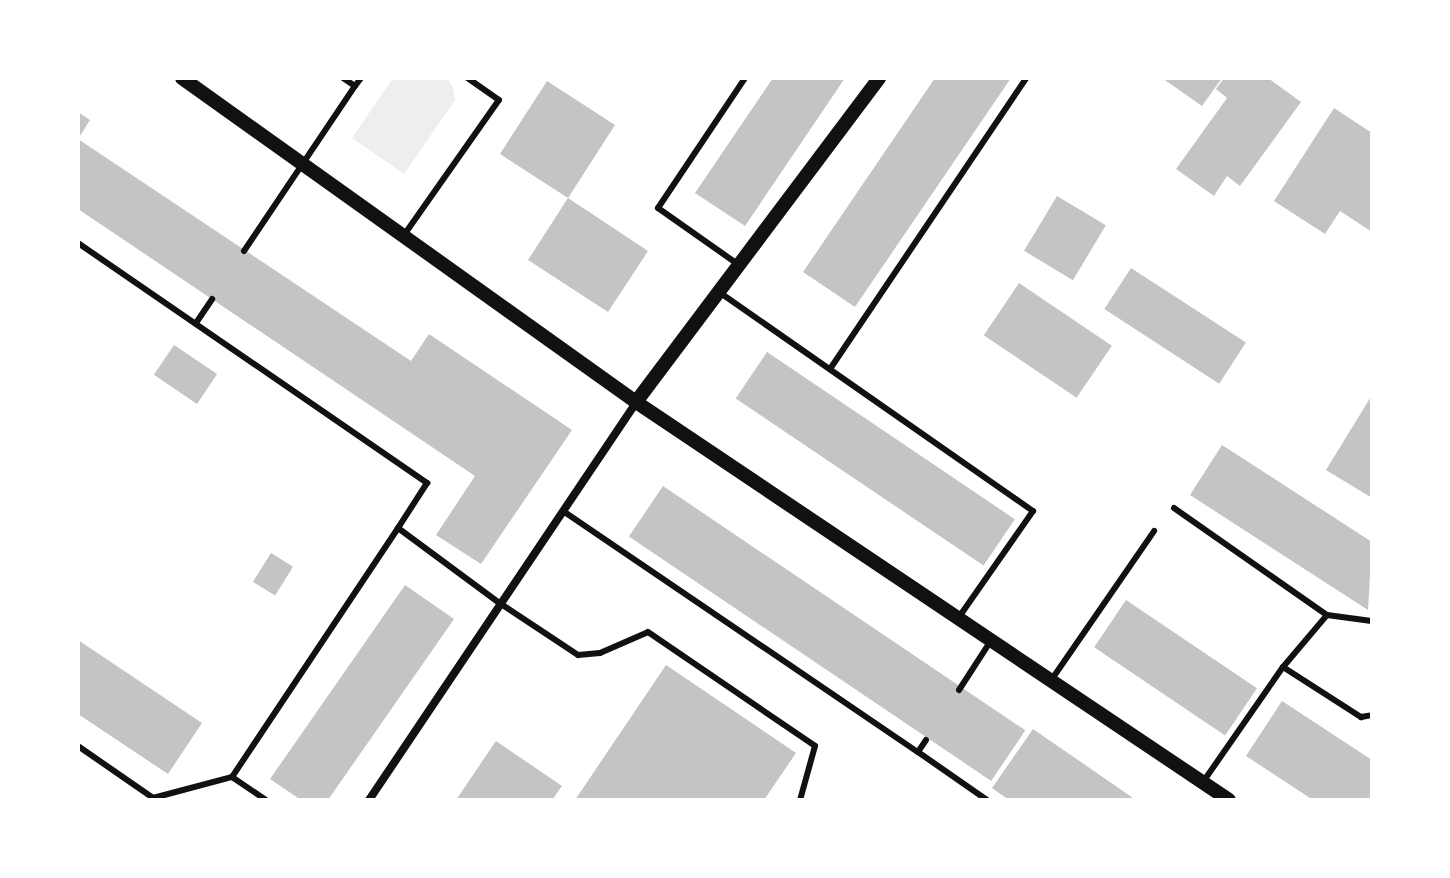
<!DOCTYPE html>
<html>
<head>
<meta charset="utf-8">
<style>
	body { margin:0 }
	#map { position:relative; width:1450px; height:878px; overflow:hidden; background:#fff; font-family:"Exo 2",sans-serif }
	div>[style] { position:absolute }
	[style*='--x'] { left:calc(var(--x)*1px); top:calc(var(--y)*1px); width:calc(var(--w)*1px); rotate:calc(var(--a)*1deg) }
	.green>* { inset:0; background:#eee }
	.building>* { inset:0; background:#c4c4c4; transform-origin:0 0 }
	.service>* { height:6px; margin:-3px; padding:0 3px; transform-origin:3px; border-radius:3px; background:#111 }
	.minor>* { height:8px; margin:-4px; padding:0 4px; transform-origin:4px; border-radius:4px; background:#111 }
	.tertiary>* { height:14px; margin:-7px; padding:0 7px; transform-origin:7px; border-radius:7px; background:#111 }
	span { translate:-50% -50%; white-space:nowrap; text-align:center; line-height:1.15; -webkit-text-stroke:7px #fff; paint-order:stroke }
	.frame { position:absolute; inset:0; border:80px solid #fff; pointer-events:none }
</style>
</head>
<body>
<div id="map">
	<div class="green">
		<div style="clip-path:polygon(393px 78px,447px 78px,453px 88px,455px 100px,404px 174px,352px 138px)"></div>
	</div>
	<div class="building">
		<div style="clip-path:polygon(773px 78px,845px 78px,745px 226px,695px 193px)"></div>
		<div style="clip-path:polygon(935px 78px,1011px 78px,855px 307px,803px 272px)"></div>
		<div style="clip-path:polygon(1162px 78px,1222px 78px,1202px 106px)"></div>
		<div style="clip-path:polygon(1224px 78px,1268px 78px,1301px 102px,1240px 186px,1227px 176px,1214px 196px,1176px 169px,1227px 98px,1216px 89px)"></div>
		<div style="clip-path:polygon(547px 81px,615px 125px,568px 198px,648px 251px,608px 312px,528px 260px,568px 198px,500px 154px)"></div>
		<div style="clip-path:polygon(1334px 108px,1372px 133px,1372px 232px,1340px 211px,1325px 234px,1274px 201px)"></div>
		<div style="clip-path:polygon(78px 112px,90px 120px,78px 139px)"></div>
		<div style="clip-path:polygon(78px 139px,411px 361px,429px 334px,572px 430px,481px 564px,436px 535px,475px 476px,78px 209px)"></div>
		<div style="left:1057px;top:196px;width:57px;height:64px;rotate:31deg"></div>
		<div style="left:1131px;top:268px;width:137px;height:49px;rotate:33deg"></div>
		<div style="left:1019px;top:283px;width:112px;height:63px;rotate:34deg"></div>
		<div style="left:174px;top:345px;width:52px;height:36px;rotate:34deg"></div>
		<div style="left:767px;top:352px;width:299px;height:56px;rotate:34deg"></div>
		<div style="clip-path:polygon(1372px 395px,1372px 498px,1326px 470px)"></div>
		<div style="clip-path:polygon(1222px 445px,1372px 542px,1368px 610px,1190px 495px)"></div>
		<div style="left:663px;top:486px;width:437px;height:61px;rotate:34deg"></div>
		<div style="left:271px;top:553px;width:26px;height:34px;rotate:32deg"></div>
		<div style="clip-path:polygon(405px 585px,454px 619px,328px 800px,301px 800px,270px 779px)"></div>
		<div style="left:1126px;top:600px;width:158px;height:57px;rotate:34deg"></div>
		<div style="clip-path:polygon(78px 640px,202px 723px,168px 774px,78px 714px)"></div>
		<div style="clip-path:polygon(666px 665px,796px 753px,764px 800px,575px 800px)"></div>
		<div style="clip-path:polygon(1282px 701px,1372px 760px,1372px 800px,1313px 800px,1246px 756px)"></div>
		<div style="clip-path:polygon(1033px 729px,1136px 800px,1009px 800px,992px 788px)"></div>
		<div style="clip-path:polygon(496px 741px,562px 786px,552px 800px,456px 800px)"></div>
	</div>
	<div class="service">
		<div style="--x:343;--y:78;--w:14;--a:34"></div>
		<div style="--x:355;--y:86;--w:10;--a:-53"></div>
		<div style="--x:404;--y:235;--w:165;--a:-54.9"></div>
		<div style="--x:499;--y:100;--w:38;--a:-145"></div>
		<div style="--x:78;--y:243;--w:424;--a:34.5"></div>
		<div style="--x:427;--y:483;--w:54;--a:122.8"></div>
		<div style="--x:398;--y:528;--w:124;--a:36.5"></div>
		<div style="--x:498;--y:602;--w:96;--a:33.5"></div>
		<div style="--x:578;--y:655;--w:22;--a:-5"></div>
		<div style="--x:600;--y:653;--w:52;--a:-23.6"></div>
		<div style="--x:648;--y:632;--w:202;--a:34.3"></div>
		<div style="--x:815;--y:746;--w:56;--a:105.5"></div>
		<div style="--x:244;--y:251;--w:199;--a:-56.1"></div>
		<div style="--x:739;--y:265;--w:99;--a:-144.9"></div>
		<div style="--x:658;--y:208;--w:156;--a:-56.2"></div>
		<div style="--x:719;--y:292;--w:383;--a:34.9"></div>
		<div style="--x:1033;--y:511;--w:129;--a:124.9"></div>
		<div style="--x:196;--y:323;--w:29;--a:-56"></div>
		<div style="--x:830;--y:369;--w:351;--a:-56"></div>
		<div style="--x:1174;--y:508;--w:187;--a:35"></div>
		<div style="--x:1327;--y:615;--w:45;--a:7.6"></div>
		<div style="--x:563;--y:511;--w:429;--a:34.2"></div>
		<div style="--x:1283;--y:667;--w:93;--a:32.7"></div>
		<div style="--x:1361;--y:717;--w:11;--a:-10"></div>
		<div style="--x:1052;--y:679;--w:180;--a:-55.4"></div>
		<div style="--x:959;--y:690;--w:57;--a:-57.1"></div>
		<div style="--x:926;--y:740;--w:14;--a:124"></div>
		<div style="--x:918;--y:752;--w:84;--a:34.8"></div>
		<div style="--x:78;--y:746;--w:91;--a:34.7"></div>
		<div style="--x:153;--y:798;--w:82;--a:-14.9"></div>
		<div style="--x:232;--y:777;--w:299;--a:-56.3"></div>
		<div style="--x:232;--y:777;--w:41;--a:34.1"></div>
		<div style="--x:1203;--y:782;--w:140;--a:-55.2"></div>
		<div style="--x:1283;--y:667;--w:68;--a:-49.8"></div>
	</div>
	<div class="minor">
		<div style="--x:369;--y:800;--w:479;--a:-56.1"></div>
	</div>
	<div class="tertiary">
		<div style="--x:182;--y:78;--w:558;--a:35.51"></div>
		<div style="--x:636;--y:402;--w:714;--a:33.87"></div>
		<div style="--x:636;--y:402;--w:405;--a:-53.1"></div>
	</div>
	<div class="frame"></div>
</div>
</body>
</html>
